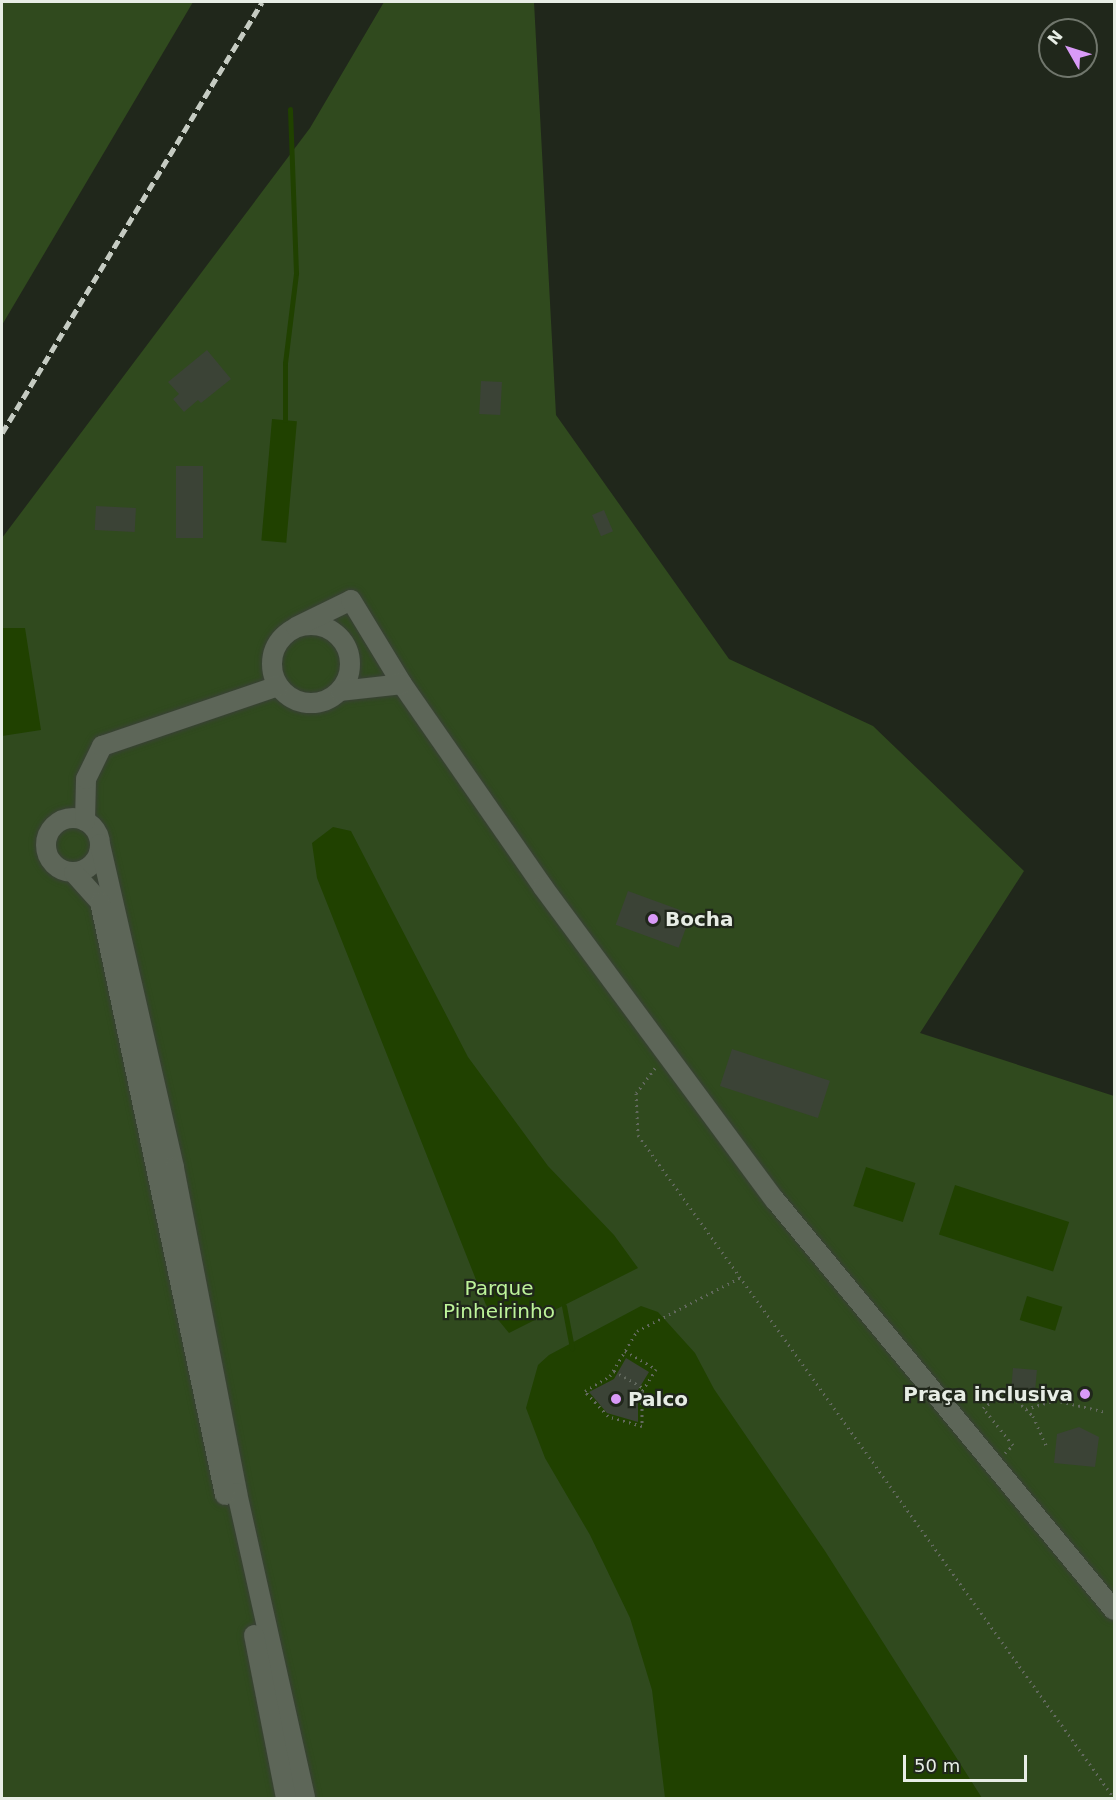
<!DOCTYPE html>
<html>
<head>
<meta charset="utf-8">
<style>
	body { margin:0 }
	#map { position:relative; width:1116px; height:1800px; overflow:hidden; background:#20271b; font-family:"DejaVu Sans",sans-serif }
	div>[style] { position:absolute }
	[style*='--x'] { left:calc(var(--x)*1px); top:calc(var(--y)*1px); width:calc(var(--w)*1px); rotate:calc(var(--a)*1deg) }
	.green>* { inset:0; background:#304a1e }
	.water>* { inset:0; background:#204100; transform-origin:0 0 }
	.stream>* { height:5px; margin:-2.5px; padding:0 2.5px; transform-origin:2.5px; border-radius:2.5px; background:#204100 }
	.building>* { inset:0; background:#3b4336; transform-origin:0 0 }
	.path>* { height:3px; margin-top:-1.5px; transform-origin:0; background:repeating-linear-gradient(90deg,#62695e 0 1.5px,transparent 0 6px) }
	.roads { filter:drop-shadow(0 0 2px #3a4137) drop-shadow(0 0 2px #3a4137) }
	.minor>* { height:20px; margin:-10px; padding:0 10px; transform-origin:10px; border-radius:10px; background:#5d6658 }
	.minor>.ring { margin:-10px; padding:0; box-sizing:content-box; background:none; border:20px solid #5d6658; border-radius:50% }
	.rail>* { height:4.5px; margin-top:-2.25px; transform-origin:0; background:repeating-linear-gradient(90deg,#c5cbc2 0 9px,transparent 0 13.5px) }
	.dots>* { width:16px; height:16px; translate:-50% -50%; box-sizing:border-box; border:3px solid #20271b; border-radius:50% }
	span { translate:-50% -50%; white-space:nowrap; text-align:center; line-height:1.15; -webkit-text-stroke:4.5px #20271b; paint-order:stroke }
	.poi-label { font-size:20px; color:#e7ede5; font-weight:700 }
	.left { translate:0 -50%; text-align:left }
	.right { translate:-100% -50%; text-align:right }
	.park-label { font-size:20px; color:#bdf39a }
	.frame { position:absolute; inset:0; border:3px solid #e7ede5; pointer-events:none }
	.north { position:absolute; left:1038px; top:18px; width:60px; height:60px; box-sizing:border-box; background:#20271b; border:2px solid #70766c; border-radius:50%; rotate:309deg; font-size:16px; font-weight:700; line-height:24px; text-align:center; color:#e7ede5 }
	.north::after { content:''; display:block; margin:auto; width:21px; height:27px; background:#d99af7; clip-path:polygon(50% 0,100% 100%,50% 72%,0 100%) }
	.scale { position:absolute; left:903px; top:1755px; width:124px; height:27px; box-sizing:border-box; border:3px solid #e7ede5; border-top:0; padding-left:8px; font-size:18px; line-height:21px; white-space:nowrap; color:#e7ede5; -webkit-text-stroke:4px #20271b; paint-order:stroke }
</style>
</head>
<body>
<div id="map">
	<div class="green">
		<div style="clip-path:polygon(2px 2px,193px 2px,2px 325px)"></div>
		<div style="clip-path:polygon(384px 2px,534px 2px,556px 415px,729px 659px,873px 726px,1024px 871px,920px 1033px,1114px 1096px,1114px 1798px,2px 1798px,2px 538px,310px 128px)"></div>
	</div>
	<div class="water">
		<div style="left:272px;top:419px;width:25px;height:122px;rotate:5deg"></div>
		<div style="clip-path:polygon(2px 628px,25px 628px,41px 730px,2px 736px)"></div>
		<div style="clip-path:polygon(333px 827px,351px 831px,468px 1057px,548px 1166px,614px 1235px,638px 1268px,509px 1333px,486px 1305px,317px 878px,312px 843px)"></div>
		<div style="left:866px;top:1167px;width:52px;height:41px;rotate:18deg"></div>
		<div style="left:955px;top:1185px;width:120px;height:52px;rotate:18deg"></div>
		<div style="left:1027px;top:1296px;width:37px;height:25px;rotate:17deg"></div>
		<div style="clip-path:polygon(641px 1306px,658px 1312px,695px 1353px,714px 1389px,825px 1551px,982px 1798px,665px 1798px,652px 1690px,630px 1618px,590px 1535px,545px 1458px,526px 1408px,538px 1365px,549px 1355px)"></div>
	</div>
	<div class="stream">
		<div style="--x:285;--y:420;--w:57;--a:-90"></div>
		<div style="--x:285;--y:363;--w:91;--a:-83"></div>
		<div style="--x:296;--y:273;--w:164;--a:-92.1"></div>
		<div style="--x:564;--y:1306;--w:43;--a:79.2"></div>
	</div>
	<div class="building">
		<div style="clip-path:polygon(207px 350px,231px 379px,201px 403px,198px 400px,184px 412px,173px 399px,179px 394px,168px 382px)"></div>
		<div style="left:481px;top:381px;width:21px;height:33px;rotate:3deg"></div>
		<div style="left:176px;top:466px;width:27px;height:72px"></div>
		<div style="left:96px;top:506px;width:40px;height:24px;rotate:3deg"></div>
		<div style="left:604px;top:510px;width:23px;height:13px;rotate:67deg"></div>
		<div style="left:628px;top:891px;width:67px;height:36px;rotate:20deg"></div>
		<div style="left:732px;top:1049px;width:103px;height:39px;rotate:18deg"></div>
		<div style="clip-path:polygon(626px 1358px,649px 1372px,638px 1390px,638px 1422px,607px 1413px,589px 1392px,614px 1379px)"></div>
		<div style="left:1013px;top:1368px;width:24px;height:26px;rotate:5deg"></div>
		<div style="clip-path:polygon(1079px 1427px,1099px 1437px,1095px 1467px,1054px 1463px,1057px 1434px)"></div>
	</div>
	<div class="path">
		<div style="--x:655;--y:1068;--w:31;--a:127"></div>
		<div style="--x:636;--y:1093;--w:42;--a:87.3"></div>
		<div style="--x:638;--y:1135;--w:816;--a:54.32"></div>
		<div style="--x:625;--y:1351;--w:36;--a:30"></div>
		<div style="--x:656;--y:1369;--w:26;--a:122"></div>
		<div style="--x:642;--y:1391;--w:35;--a:90"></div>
		<div style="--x:642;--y:1426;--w:35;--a:-164"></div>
		<div style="--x:608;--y:1416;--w:34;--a:-133"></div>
		<div style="--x:585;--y:1391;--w:29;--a:-31"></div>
		<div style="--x:610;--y:1376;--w:52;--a:-59"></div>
		<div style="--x:637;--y:1331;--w:117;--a:-27.4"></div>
		<div style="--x:614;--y:1371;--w:34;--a:30"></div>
		<div style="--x:1026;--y:1409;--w:30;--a:-17"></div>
		<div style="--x:1055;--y:1400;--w:52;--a:13.2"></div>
		<div style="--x:1005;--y:1453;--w:11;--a:-45"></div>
		<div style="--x:1013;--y:1445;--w:48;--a:-129"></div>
		<div style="--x:983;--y:1408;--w:21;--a:-37"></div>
		<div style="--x:1000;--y:1395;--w:18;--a:19"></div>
		<div style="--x:1017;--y:1401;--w:22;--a:43"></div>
		<div style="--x:1033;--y:1416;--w:35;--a:66"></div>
	</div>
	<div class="roads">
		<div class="minor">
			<div class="ring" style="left:272px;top:625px;width:58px;height:58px"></div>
			<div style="--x:296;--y:627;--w:61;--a:-26.1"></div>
			<div style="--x:351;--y:600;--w:98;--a:58.7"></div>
			<div style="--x:402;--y:684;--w:247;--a:55.2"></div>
			<div style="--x:543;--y:887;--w:390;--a:53.5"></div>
			<div style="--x:775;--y:1200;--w:532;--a:50.42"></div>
			<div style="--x:340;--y:691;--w:62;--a:-6.4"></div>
			<div class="ring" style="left:46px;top:818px;width:34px;height:34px"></div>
			<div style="--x:85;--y:821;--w:42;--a:-88.6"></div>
			<div style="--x:86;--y:779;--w:37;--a:-64"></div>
			<div style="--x:102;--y:746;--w:186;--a:-18.8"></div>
			<div style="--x:100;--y:844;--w:332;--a:77.1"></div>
			<div style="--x:174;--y:1168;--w:331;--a:79"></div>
			<div style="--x:237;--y:1493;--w:312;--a:77.4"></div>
			<div style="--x:74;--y:873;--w:39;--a:48"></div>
			<div style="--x:100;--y:902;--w:606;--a:78.1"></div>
			<div style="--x:254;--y:1635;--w:166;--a:78.9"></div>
		</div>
	</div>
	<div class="rail">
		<div style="--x:2;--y:433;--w:503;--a:-58.9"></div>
	</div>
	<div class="dots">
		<div style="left:653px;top:919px;background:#d99af7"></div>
		<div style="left:1085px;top:1394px;background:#d99af7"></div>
		<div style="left:616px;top:1399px;background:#d99af7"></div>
	</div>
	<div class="poi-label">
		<span class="left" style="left:665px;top:919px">Bocha</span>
		<span class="right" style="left:1073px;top:1394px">Praça inclusiva</span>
		<span class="left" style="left:628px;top:1399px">Palco</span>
	</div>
	<div class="park-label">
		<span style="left:499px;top:1300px">Parque<br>Pinheirinho</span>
	</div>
	<div class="frame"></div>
	<div class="north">N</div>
	<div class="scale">50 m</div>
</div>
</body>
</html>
